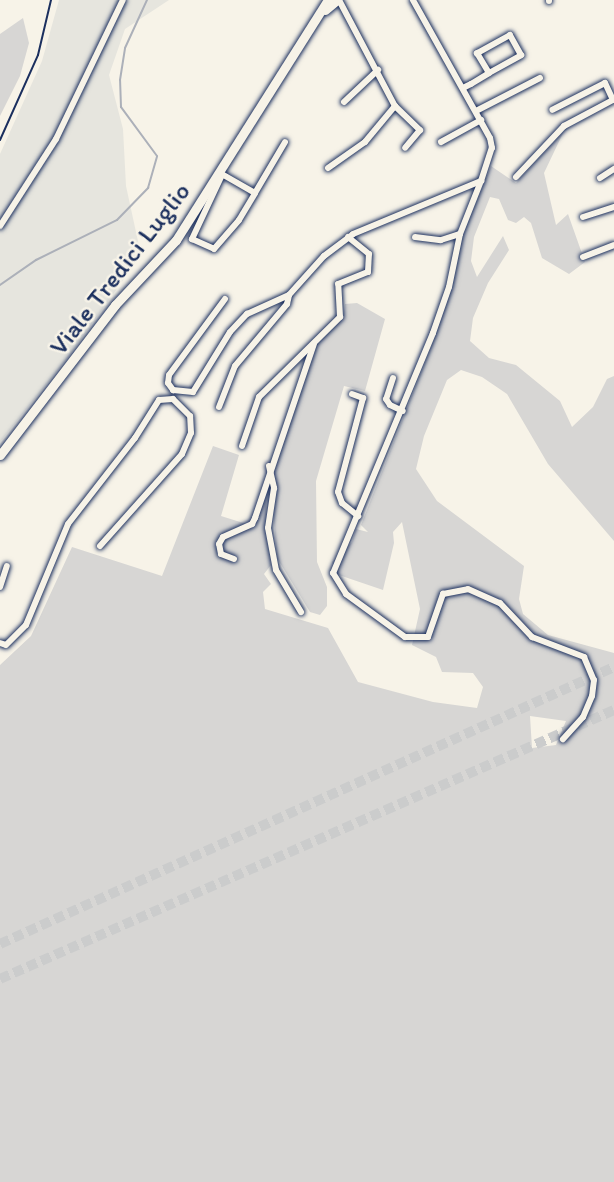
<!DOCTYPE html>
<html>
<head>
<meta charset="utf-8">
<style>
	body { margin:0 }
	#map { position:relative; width:614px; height:1182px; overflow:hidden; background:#f7f3e8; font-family:Itim,sans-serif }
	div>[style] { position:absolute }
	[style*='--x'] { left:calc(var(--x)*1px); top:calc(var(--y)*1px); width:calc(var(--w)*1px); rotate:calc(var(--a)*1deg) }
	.built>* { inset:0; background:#e6e5de }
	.green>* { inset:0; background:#d7d6d4 }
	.stream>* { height:2px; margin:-1px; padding:0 1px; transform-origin:1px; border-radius:1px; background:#acb0b9 }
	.trunk-tunnel>* { height:10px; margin-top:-5px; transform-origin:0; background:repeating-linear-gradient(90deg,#cbcccc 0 10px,transparent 0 15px) }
	.roads { filter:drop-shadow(0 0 2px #1b2f5e) drop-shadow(0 0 2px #1b2f5e) }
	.minor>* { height:6px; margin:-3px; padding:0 3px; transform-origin:3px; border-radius:3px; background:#f7f3e8 }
	.secondary>* { height:9px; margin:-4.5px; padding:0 4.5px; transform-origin:4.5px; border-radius:4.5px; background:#f7f3e8 }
	.rail>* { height:2px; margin:-1px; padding:0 1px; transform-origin:1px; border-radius:1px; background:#1b2f5e }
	span { translate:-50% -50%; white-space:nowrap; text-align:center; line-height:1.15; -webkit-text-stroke:5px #f7f3e8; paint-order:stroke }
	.street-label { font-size:26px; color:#1b2f5e }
</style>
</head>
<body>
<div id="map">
	<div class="built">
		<div style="clip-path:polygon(59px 0,169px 0,125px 29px,109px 75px,123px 129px,126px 186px,141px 255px,69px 356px,0 442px,0 154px,42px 61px)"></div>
	</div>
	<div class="green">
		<div style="clip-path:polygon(23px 18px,29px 43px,20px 76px,0 116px,0 34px)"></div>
		<div style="clip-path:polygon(evenodd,564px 131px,544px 173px,556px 225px,568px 214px,585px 262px,569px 274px,542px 258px,531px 223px,524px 217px,516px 223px,508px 220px,499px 199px,490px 197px,474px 237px,471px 261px,477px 277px,503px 236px,509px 250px,488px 283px,473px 318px,470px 341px,489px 358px,516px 365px,560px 401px,572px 427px,593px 407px,607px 379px,614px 376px,614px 541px,548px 464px,507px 394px,482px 377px,461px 370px,447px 380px,424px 436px,416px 469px,437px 501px,524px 566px,519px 599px,523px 614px,548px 635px,614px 653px,614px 1182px,0 1182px,0 665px,31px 636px,72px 547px,162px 576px,213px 446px,239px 455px,221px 516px,253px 526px,265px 494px,271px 565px,264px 574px,271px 584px,263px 592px,265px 609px,328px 628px,358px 682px,433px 702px,477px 708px,483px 687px,473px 673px,442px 672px,436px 657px,412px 645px,420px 609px,402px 522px,393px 532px,394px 543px,383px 590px,336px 574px,332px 562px,352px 542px,356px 529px,368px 532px,361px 525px,430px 350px,452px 286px,462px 237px,491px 166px,516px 183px,564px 131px,530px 716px,566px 721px,556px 745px,532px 748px,530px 716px)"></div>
		<div style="clip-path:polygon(357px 303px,385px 319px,365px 391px,344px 386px,316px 481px,317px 562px,327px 587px,327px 606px,320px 615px,310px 612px,277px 558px,271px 485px,274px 463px,313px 346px,343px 319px,345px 304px)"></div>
	</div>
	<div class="stream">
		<div style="--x:0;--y:285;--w:44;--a:-34.8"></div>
		<div style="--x:36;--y:260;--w:90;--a:-26.3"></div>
		<div style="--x:117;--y:220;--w:45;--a:-45.9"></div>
		<div style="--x:148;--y:188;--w:33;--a:-74"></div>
		<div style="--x:157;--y:156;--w:61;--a:-126.3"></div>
		<div style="--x:121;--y:107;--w:27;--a:-92"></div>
		<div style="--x:120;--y:80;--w:32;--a:-81"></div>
		<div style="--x:125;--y:48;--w:53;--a:-65.4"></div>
	</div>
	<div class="trunk-tunnel">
		<div style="--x:0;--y:944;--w:674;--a:-24.28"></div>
		<div style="--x:0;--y:979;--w:670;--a:-23.66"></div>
	</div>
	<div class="roads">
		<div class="minor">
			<div style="--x:339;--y:0;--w:120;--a:62.2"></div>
			<div style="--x:395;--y:106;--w:35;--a:44"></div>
			<div style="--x:420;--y:130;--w:23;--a:130"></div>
			<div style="--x:549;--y:0;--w:1;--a:90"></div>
			<div style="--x:463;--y:88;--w:9;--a:-27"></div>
			<div style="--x:471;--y:84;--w:21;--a:-31"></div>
			<div style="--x:489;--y:73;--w:37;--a:-29"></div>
			<div style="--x:521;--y:55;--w:23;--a:-119"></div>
			<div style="--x:510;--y:35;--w:38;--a:151"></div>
			<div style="--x:477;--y:53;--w:23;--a:59"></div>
			<div style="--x:344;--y:102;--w:47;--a:-43.3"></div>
			<div style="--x:476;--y:111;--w:72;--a:-27.3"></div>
			<div style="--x:441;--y:142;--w:46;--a:-28.8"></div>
			<div style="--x:328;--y:168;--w:45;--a:-35.1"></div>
			<div style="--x:365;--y:142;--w:47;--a:-50.2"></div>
			<div style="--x:220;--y:173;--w:40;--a:29.7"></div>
			<div style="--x:255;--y:193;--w:59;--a:-59.5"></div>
			<div style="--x:222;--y:175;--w:71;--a:115.1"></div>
			<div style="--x:192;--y:239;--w:24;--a:24"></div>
			<div style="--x:214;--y:249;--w:38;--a:-49"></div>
			<div style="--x:239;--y:220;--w:31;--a:-59"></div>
			<div style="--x:516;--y:177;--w:70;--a:-46.7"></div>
			<div style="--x:564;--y:126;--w:55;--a:-28"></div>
			<div style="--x:613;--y:100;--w:19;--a:-115"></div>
			<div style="--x:605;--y:83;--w:59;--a:153"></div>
			<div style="--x:600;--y:178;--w:17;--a:-33"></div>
			<div style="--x:481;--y:181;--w:57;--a:111.6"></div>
			<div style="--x:460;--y:234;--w:54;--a:101.7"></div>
			<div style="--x:449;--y:287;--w:49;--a:109.2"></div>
			<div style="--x:433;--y:333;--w:260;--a:112.6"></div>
			<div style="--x:333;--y:573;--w:25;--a:58"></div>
			<div style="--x:346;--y:594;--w:73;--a:36.1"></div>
			<div style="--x:405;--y:637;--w:23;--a:0"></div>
			<div style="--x:428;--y:637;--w:46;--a:-70.8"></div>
			<div style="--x:443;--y:594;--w:25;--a:-11"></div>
			<div style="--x:468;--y:589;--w:35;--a:24"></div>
			<div style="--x:500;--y:603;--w:47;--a:46.7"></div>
			<div style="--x:532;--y:637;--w:56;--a:21"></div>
			<div style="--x:584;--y:657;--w:25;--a:67"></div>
			<div style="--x:594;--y:680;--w:16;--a:97"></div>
			<div style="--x:592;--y:696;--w:23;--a:113"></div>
			<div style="--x:583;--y:717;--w:30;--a:132"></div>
			<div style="--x:583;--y:217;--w:33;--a:-18"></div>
			<div style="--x:0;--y:226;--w:103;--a:-57.2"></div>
			<div style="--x:56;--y:139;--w:154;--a:-64.3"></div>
			<div style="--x:415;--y:237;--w:26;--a:7"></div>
			<div style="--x:441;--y:240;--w:20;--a:-18"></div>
			<div style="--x:583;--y:257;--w:33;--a:-21"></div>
			<div style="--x:225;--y:299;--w:94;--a:126.4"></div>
			<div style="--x:169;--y:375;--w:8;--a:97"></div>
			<div style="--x:168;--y:383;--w:9;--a:54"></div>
			<div style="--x:173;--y:390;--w:20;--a:6"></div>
			<div style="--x:193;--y:392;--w:70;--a:-58.3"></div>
			<div style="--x:230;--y:332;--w:25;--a:-47"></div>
			<div style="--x:247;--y:314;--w:46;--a:-24.3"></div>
			<div style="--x:289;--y:295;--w:52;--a:-48.1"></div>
			<div style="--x:324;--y:256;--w:36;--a:-37"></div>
			<div style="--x:353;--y:234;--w:139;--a:-22.5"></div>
			<div style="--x:481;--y:181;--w:35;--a:-72"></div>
			<div style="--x:492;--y:148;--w:10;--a:-101"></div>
			<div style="--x:490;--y:138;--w:158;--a:-119.2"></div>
			<div style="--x:393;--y:378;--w:22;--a:108"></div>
			<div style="--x:386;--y:399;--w:7;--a:56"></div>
			<div style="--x:390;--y:405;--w:14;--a:25"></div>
			<div style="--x:352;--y:394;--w:12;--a:20"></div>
			<div style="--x:363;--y:398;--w:97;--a:104.9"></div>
			<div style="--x:338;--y:492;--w:12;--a:70"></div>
			<div style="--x:342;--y:503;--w:21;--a:39"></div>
			<div style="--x:219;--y:407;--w:44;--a:-68.7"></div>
			<div style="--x:235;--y:366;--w:81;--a:-50"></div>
			<div style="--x:287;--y:304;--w:9;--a:-77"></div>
			<div style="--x:242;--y:446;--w:52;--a:-70.9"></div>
			<div style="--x:259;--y:397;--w:114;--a:-44.6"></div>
			<div style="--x:340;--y:317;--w:33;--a:-93"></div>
			<div style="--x:338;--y:284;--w:32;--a:-22"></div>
			<div style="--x:368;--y:272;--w:18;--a:-87"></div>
			<div style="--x:369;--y:254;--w:27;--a:-141"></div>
			<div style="--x:269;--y:466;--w:23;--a:77"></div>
			<div style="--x:274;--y:488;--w:40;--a:98.5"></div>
			<div style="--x:268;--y:528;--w:43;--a:79.2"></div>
			<div style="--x:276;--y:570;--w:49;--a:59.2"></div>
			<div style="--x:100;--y:546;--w:123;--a:-48.3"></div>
			<div style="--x:182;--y:454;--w:23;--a:-67"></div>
			<div style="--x:191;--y:433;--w:17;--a:-93"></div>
			<div style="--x:190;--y:416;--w:24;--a:-135"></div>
			<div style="--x:234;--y:559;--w:14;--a:-159"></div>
			<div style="--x:221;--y:554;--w:10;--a:-101"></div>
			<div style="--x:219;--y:544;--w:8;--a:-60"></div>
			<div style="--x:223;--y:537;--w:32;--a:-24"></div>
			<div style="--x:252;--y:524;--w:7;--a:-63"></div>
			<div style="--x:255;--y:518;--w:184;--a:-71.3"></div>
			<div style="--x:0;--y:587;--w:22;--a:-72"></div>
			<div style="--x:0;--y:643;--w:6;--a:18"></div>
			<div style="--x:6;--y:645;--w:28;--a:-45"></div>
			<div style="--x:26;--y:625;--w:109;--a:-67.4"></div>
			<div style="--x:68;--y:524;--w:109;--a:-52.1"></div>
			<div style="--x:135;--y:438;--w:45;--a:-57.7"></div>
			<div style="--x:159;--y:400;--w:14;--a:-4"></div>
		</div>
		<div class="secondary">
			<div style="--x:325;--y:10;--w:16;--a:-40"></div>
			<div style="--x:0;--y:455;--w:189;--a:-52.5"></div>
			<div style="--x:115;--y:305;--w:89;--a:-46.8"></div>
			<div style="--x:176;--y:240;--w:284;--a:-57.7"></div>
		</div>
	</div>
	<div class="rail">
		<div style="--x:0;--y:140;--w:93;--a:-65.9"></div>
		<div style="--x:38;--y:55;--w:57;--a:-76.7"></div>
	</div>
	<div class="street-label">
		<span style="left:120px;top:269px;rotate:-52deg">Viale Tredici Luglio</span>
	</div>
</div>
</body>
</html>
